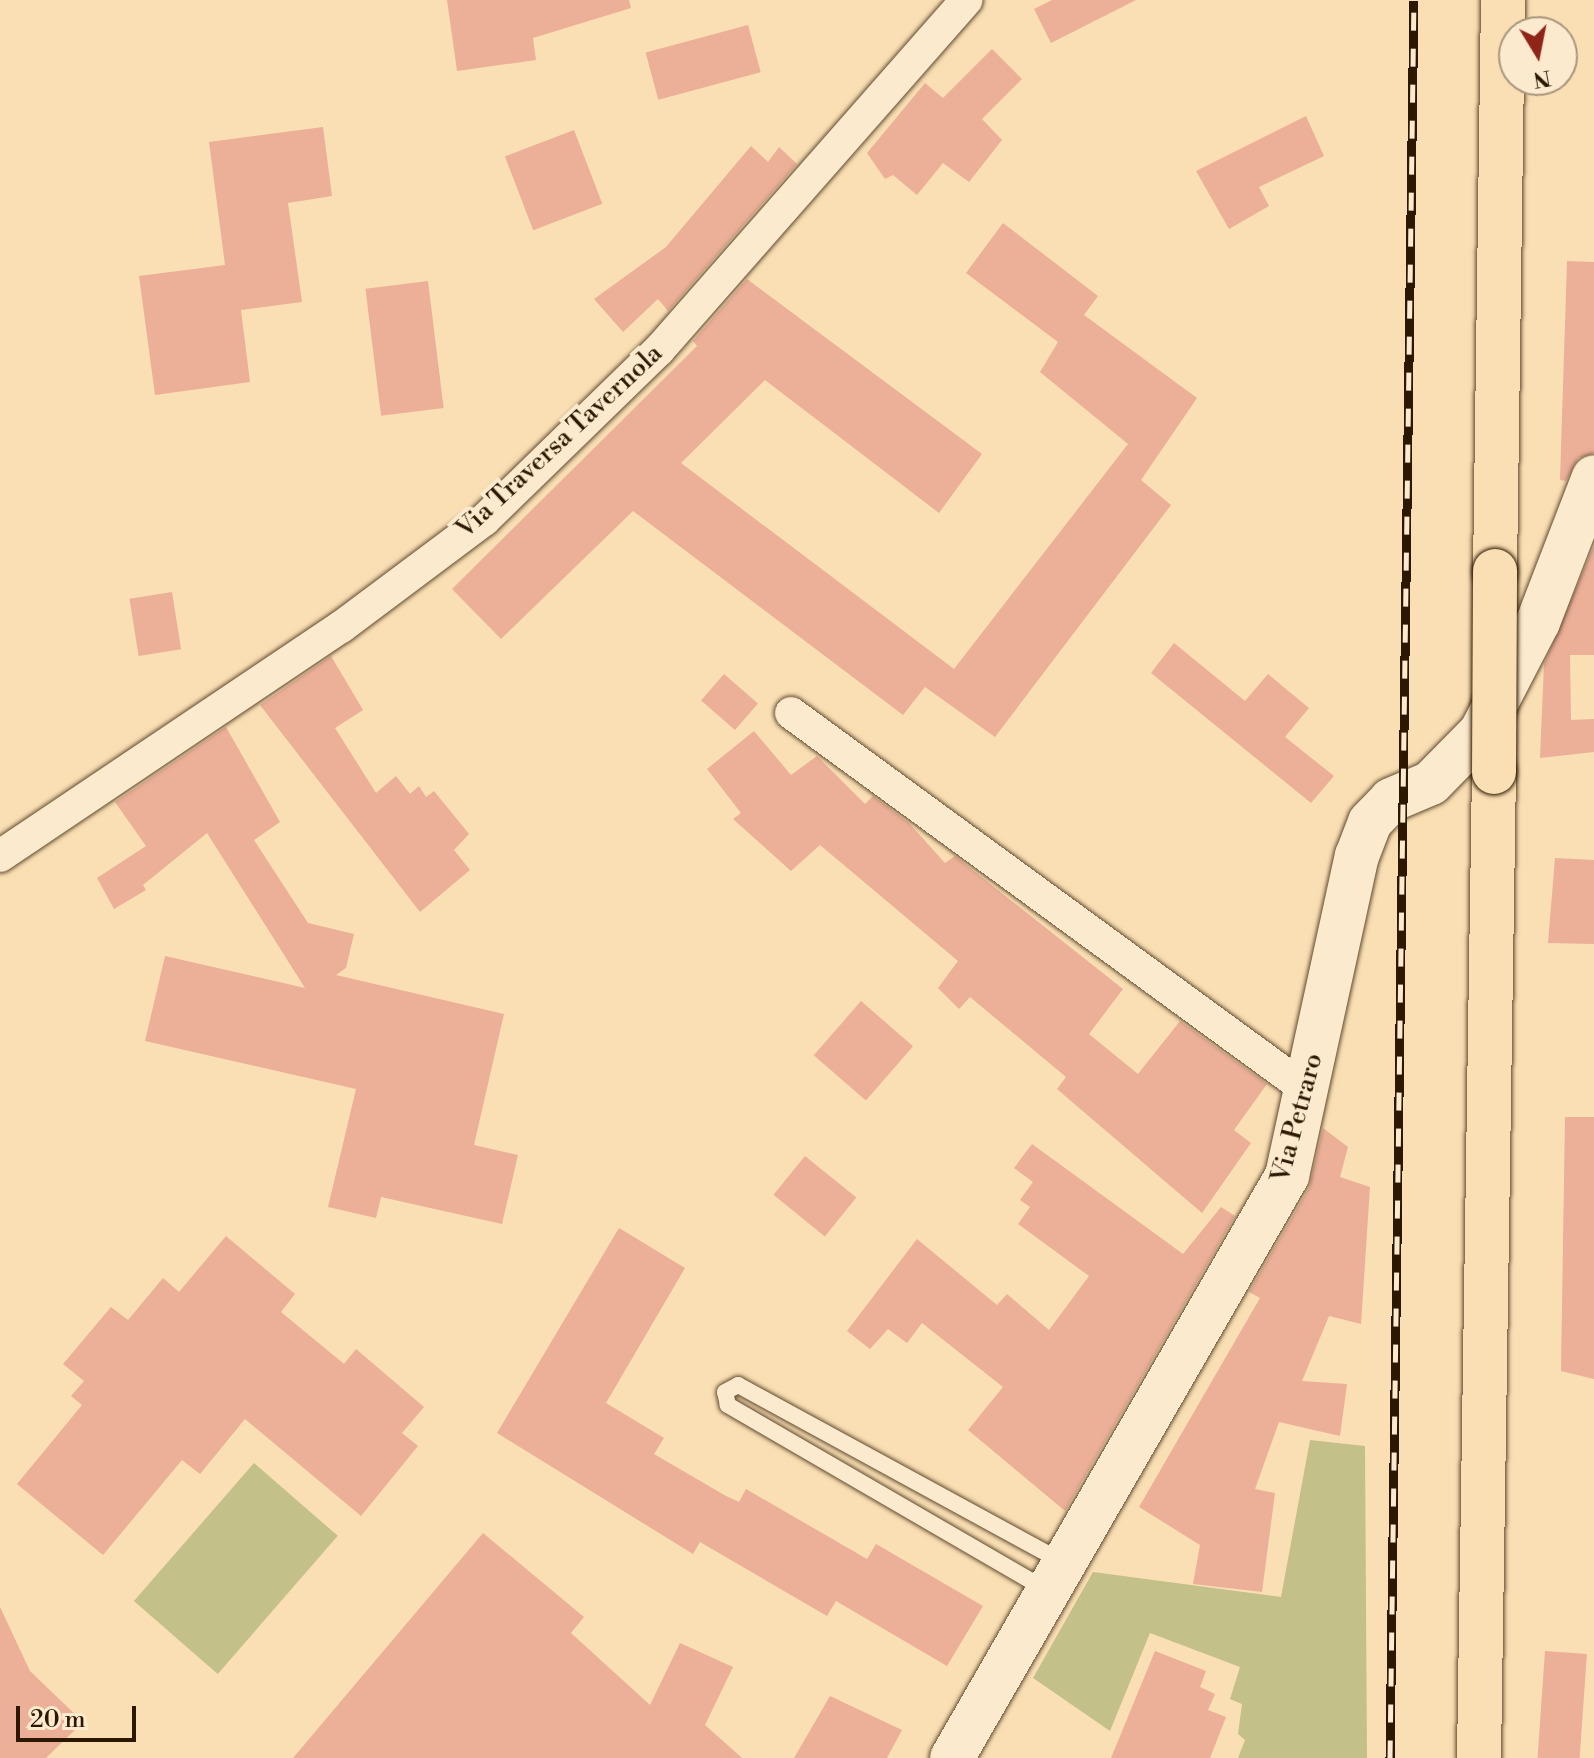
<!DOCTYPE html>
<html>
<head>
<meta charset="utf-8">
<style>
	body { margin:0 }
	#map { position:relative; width:1594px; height:1758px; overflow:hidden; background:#fadfb4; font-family:"Libre Bodoni",serif }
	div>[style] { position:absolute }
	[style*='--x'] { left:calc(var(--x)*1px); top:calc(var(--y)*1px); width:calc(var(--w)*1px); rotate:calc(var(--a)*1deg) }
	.green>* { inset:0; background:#c4c089; transform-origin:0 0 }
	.building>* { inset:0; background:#ecaf98; transform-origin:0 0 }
	.roads { filter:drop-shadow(0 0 2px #604a2e) drop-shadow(0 0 2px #604a2e) }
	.lane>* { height:16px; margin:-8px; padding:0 8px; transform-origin:8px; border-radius:8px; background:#fceace }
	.street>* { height:32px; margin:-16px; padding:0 16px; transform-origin:16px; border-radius:16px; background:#fceace }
	.secondary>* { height:44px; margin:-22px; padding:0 22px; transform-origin:22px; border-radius:22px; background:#fceace }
	.highway>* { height:44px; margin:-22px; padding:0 22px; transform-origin:22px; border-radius:22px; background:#fadfb4 }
	.rail>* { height:9px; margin-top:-4.5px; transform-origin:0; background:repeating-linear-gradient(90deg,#fceace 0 18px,#2c1802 0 36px); box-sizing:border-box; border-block:2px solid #2c1802 }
	.bridges { filter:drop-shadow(0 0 2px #2c1802) drop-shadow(0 0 2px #2c1802) }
	.highway-bridge>* { height:44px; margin:-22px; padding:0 22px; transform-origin:22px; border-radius:22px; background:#fadfb4 }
	span { translate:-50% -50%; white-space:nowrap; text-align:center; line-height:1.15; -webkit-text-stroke:8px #fceace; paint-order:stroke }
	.street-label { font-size:26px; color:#2c1802 }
	.north { position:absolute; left:1498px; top:16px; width:80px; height:80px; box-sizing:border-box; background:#fceace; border:2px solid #a9967c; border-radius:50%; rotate:170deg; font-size:22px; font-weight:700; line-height:32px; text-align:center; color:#2c1802 }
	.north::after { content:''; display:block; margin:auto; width:28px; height:36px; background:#8f2418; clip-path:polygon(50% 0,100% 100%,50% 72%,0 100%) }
	.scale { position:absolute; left:16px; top:1706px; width:120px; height:36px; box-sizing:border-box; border:4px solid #2c1802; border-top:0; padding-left:10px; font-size:24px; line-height:28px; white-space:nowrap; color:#2c1802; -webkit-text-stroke:6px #fceace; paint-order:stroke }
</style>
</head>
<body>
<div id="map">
	<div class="green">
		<div style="clip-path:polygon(1310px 1440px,1365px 1446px,1367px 1758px,1238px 1758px,1245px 1740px,1238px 1734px,1242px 1704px,1230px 1699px,1240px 1667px,1150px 1633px,1110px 1731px,1033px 1678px,1093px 1572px,1281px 1597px)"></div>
		<div style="left:254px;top:1463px;width:111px;height:183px;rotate:41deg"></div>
	</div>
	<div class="building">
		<div style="clip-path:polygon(447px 0,629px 0,631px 8px,533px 38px,536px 60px,457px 71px)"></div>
		<div style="clip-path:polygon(1052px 0,1136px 0,1051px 43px,1034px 9px)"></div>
		<div style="left:748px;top:25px;width:49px;height:106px;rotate:75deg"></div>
		<div style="clip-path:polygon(992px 49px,1022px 79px,982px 119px,1002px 140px,969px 182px,943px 163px,917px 195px,893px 175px,885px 179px,867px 153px,925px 83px,943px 98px)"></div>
		<div style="clip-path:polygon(1306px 116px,1324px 156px,1259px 187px,1269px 206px,1229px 229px,1196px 171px)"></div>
		<div style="clip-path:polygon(323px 127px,332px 196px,288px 203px,302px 302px,241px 310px,250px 382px,155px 395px,139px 276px,225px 265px,209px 142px)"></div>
		<div style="left:574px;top:130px;width:79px;height:74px;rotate:69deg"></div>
		<div style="clip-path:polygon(751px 146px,768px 162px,779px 147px,797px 164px,668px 311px,658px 299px,623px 332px,594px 299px,666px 247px)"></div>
		<div style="clip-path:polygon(1003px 223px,1098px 296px,1084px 315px,1197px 398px,1141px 480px,1171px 505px,995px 737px,925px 687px,903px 715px,633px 511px,501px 639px,452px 589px,697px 346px,693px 341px,747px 279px,982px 454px,939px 513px,765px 380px,681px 463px,954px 669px,1128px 444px,1040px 372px,1058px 342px,966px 273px)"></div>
		<div style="clip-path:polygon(1567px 261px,1594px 262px,1594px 453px,1578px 458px,1566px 481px,1560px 480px)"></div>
		<div style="left:428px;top:281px;width:128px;height:63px;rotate:83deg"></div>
		<div style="clip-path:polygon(1594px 546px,1594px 655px,1570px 655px,1571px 720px,1594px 719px,1594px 752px,1540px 758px,1544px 664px)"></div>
		<div style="left:172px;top:592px;width:58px;height:43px;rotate:81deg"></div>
		<div style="clip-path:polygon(1174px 643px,1245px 701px,1268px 674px,1309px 708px,1285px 737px,1334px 776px,1311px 803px,1151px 673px)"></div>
		<div style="clip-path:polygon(331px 656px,363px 710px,335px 728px,376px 793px,396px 776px,410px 794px,419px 786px,426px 797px,434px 791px,469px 834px,454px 850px,470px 870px,420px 912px,260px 705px)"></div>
		<div style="left:724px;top:674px;width:45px;height:35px;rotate:41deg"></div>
		<div style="clip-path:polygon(226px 727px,280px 822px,254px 840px,308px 923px,354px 934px,346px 968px,336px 975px,504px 1014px,474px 1145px,518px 1155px,502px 1224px,381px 1197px,376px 1218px,328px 1207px,356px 1089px,145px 1041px,165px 956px,305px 988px,207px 833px,143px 885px,146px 890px,114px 909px,97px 878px,146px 846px,115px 802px)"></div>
		<div style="clip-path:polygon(754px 731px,791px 775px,817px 756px,865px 804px,873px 796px,909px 823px,945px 863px,955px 856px,1123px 989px,1089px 1034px,1138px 1074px,1180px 1021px,1267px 1084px,1234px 1130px,1251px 1143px,1202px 1213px,1057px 1089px,1066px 1077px,970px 997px,959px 1009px,938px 988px,958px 961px,820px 845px,791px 871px,733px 819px,741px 813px,707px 769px)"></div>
		<div style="clip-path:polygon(1555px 858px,1594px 860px,1594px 944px,1548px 943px)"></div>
		<div style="left:861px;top:1001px;width:69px;height:72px;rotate:41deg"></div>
		<div style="clip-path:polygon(1565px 1117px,1594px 1117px,1594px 1379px,1561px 1371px)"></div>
		<div style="clip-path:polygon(1323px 1128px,1348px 1147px,1340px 1177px,1370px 1187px,1361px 1324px,1329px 1316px,1302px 1381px,1347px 1384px,1340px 1436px,1279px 1422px,1255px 1489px,1275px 1493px,1262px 1592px,1193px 1584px,1200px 1545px,1139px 1507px,1260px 1298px,1249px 1292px,1309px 1188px)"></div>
		<div style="clip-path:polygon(1032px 1144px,1183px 1254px,1221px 1207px,1235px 1216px,1065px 1511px,968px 1430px,1003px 1387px,922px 1323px,907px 1343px,888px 1329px,870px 1349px,847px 1331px,917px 1239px,997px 1305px,1007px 1294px,1049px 1330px,1089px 1276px,1018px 1224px,1030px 1207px,1020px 1200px,1033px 1182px,1014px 1168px)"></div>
		<div style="left:805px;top:1156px;width:66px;height:50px;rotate:39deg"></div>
		<div style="clip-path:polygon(619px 1228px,685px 1268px,606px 1403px,664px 1438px,654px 1454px,726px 1496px,739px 1502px,746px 1489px,867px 1559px,876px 1544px,983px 1606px,947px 1666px,836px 1601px,827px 1616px,700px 1542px,693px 1554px,497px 1433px)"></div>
		<div style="clip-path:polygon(226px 1236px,295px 1294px,281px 1312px,344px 1364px,356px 1349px,424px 1407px,402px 1433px,418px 1446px,361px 1516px,245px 1419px,200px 1474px,182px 1460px,103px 1555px,17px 1484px,82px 1405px,71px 1396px,84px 1381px,63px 1364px,111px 1307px,128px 1320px,163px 1278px,179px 1292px)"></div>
		<div style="clip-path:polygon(483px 1533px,584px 1617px,571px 1633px,650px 1705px,680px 1643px,733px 1667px,705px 1725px,742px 1758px,293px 1758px)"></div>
		<div style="clip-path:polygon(0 1607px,30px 1671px,83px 1722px,46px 1758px,0 1758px)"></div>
		<div style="clip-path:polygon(1155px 1651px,1206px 1671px,1200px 1687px,1215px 1694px,1208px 1710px,1226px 1717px,1210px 1758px,1111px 1758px)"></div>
		<div style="left:1545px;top:1651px;width:42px;height:107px;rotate:4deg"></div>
		<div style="clip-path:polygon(830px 1696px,902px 1730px,887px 1758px,794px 1758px)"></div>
	</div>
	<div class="roads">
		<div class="lane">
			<div style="--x:1045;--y:1589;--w:367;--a:-149.9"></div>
			<div style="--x:728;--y:1405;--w:13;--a:-103"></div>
			<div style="--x:725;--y:1392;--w:15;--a:-28"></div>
			<div style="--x:738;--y:1385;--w:369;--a:28.6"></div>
		</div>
		<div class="street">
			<div style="--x:791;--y:713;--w:639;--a:36.15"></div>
			<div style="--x:0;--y:856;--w:411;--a:-33.9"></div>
			<div style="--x:341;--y:627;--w:179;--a:-36.8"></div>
			<div style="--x:484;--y:520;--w:244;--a:-44.2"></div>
			<div style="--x:659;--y:350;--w:466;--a:-48.7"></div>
		</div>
		<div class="secondary">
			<div style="--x:952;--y:1758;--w:672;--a:-60.08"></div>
			<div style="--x:1287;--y:1176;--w:328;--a:-77.7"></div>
			<div style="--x:1357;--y:856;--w:36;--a:-69"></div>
			<div style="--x:1370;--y:822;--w:30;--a:-46"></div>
			<div style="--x:1391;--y:800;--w:43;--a:-23"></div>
			<div style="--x:1431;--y:783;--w:71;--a:-45.6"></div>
			<div style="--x:1481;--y:732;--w:124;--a:-62.6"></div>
			<div style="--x:1538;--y:622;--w:155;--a:-68.9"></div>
		</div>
		<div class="highway">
			<div style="--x:1495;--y:571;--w:571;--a:-89.2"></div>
			<div style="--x:1479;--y:1758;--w:986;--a:-89.13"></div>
		</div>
	</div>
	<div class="rail">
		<div style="--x:1390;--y:1758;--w:1758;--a:-89.22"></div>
	</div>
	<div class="bridges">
		<div class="highway-bridge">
			<div style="--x:1494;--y:772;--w:201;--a:-89.7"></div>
		</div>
	</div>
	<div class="street-label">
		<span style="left:560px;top:442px;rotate:-43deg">Via Traversa Tavernola</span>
		<span style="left:1298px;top:1118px;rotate:-75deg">Via Petraro</span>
	</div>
	<div class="north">N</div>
	<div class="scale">20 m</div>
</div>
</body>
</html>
